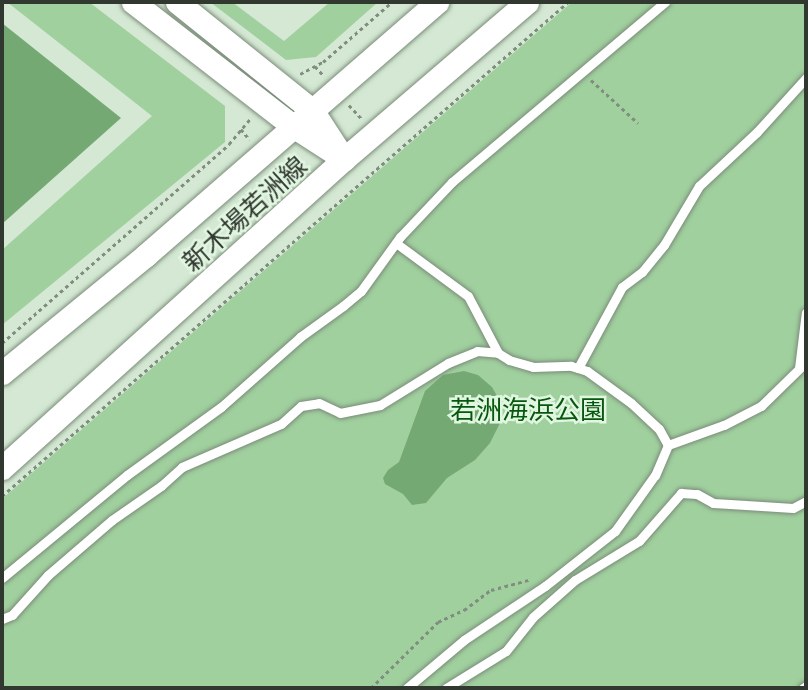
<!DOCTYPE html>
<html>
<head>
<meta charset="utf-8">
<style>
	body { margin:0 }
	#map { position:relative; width:808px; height:690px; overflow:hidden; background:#d4e8d3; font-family:Commissioner,"Noto Sans JP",sans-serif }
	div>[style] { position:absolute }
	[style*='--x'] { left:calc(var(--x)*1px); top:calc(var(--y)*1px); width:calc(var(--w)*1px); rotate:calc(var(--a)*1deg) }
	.green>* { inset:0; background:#a1d09f }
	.water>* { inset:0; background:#75a973 }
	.path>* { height:2.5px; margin-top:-1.25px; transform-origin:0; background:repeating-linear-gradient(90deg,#808e7f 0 3.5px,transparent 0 7px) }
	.roads { filter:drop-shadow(0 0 2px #7a8c79) drop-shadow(0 0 2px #7a8c79) }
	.service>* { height:9px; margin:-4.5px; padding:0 4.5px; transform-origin:4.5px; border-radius:4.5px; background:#fff }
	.tertiary>* { height:23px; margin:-11.5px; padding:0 11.5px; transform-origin:11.5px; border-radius:11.5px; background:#fff }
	span { translate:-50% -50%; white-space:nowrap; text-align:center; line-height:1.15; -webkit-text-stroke:5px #e1f6e0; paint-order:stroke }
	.street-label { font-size:26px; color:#313830 }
	.park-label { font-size:26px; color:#08570e }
	.frame { position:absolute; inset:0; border:4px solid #313830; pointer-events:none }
</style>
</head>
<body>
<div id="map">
	<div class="green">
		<div style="clip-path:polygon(7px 2px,89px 2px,225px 106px,225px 142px,2px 325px,2px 250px,152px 116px)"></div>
		<div style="clip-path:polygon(210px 2px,232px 2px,284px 41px,330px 2px,378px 2px,316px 57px,286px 60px)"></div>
		<div style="clip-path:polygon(572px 2px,806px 2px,806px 688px,2px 688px,2px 499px)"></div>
	</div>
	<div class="water">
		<div style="clip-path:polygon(2px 23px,121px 118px,2px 224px)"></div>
		<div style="clip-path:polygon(464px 371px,478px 375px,492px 387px,500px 401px,500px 423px,490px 443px,475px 460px,447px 478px,426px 503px,412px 505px,403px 494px,385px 484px,383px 478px,388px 470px,399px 462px,425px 391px,443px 375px)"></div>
	</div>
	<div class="path">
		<div style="--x:315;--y:66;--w:13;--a:48"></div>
		<div style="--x:300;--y:74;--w:26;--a:-28"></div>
		<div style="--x:323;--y:62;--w:91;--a:-41"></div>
		<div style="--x:591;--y:80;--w:64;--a:42.5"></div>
		<div style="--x:349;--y:105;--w:18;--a:47"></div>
		<div style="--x:241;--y:129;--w:14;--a:51"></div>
		<div style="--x:275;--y:168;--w:22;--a:47"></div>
		<div style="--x:2;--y:343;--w:302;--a:-41.2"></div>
		<div style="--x:229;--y:144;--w:34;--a:-50"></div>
		<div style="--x:2;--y:496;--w:751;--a:-41.11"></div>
		<div style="--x:371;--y:688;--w:94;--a:-44.6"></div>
		<div style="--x:438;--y:622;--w:29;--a:-25"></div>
		<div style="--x:464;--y:610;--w:34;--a:-37"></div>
		<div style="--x:491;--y:590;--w:39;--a:-15"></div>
	</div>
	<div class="roads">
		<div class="service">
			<div style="--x:396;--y:243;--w:89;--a:36.4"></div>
			<div style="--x:468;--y:296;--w:64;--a:62.2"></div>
			<div style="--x:498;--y:353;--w:13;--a:32"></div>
			<div style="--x:509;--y:360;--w:25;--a:16"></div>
			<div style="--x:533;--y:367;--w:38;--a:-2"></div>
			<div style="--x:571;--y:366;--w:17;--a:17"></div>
			<div style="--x:587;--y:371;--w:54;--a:36"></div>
			<div style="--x:631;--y:403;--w:38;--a:43"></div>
			<div style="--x:659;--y:429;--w:18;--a:61"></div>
			<div style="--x:668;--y:445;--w:33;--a:113"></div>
			<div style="--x:655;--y:475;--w:69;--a:125.5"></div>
			<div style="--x:615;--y:531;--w:89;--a:141.8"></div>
			<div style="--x:545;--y:586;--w:97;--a:146.3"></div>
			<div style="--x:464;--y:640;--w:75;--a:139.9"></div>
			<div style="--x:578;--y:368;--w:92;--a:-61.5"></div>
			<div style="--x:622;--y:287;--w:25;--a:-37"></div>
			<div style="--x:642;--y:272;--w:35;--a:-51"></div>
			<div style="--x:664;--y:245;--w:69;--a:-59.3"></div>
			<div style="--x:699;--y:186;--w:79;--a:-43"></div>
			<div style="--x:757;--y:132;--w:73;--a:-47.8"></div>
			<div style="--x:799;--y:368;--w:56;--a:-82.9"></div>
			<div style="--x:668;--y:445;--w:59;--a:-19.7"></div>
			<div style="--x:724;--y:425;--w:42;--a:-27.2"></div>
			<div style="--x:761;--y:406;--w:63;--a:-44.4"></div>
			<div style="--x:2;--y:578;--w:162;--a:-39.5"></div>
			<div style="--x:127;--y:475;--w:116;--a:-35.9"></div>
			<div style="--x:221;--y:407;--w:106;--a:-41.5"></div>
			<div style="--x:300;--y:337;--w:53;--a:-35.8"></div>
			<div style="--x:343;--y:306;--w:23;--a:-40"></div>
			<div style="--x:361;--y:291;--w:67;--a:-54.2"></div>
			<div style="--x:400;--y:237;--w:76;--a:-46.6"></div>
			<div style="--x:452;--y:182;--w:279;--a:-40.2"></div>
			<div style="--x:2;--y:619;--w:11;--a:-22"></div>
			<div style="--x:12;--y:615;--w:54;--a:-48"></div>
			<div style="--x:48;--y:575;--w:84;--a:-40.7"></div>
			<div style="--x:112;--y:520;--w:60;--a:-34.8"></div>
			<div style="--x:161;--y:486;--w:28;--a:-42"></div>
			<div style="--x:182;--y:467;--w:108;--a:-23.5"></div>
			<div style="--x:281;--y:424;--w:27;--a:-42"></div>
			<div style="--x:301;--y:406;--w:18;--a:-9"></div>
			<div style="--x:319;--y:403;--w:23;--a:25"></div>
			<div style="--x:340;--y:413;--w:41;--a:-11.3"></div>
			<div style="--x:380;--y:405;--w:80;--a:-31.7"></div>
			<div style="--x:448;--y:363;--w:31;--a:-22"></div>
			<div style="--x:477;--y:351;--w:21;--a:5"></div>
			<div style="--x:446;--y:688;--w:70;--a:-31.7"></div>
			<div style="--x:506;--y:651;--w:43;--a:-51.5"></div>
			<div style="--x:533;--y:617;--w:56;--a:-41.4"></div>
			<div style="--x:575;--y:580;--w:75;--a:-31.4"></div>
			<div style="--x:639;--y:541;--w:64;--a:-48.8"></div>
			<div style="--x:681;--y:493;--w:16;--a:4"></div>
			<div style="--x:697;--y:494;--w:18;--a:29"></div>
			<div style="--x:713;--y:503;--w:17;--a:3"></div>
			<div style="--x:730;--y:504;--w:63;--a:3.6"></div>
			<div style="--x:793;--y:508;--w:15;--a:-28"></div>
			<div style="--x:803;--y:688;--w:4;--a:-34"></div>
		</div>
		<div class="tertiary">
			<div style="--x:133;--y:2;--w:202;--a:37.8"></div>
			<div style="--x:293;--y:126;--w:61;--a:32.9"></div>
			<div style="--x:177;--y:2;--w:173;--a:38.7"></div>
			<div style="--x:312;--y:110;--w:51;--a:56.9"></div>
			<div style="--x:2;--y:373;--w:186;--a:-39.3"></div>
			<div style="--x:146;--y:255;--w:386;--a:-41"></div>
			<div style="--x:2;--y:468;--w:461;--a:-42.1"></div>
			<div style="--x:344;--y:159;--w:241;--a:-40.6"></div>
		</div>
	</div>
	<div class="street-label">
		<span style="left:244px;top:213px;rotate:-42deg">新木場若洲線</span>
	</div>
	<div class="park-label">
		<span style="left:528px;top:409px">若洲海浜公園</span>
	</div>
	<div class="frame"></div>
</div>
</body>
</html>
